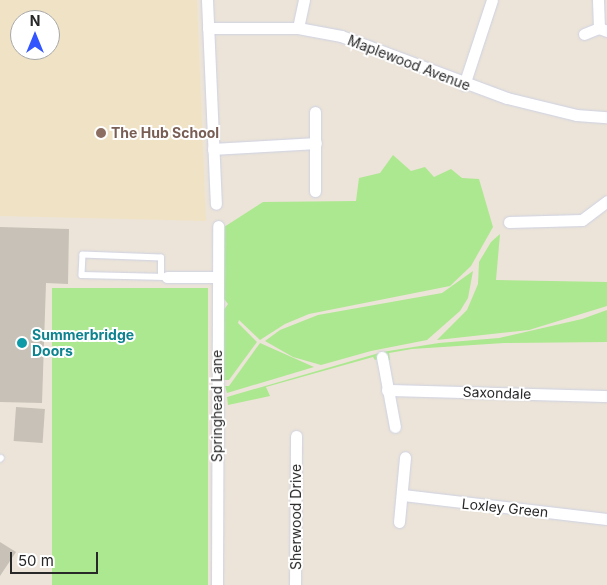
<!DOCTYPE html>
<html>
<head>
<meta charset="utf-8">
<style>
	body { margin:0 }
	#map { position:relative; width:607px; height:585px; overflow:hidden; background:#ece4d8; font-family:Inter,sans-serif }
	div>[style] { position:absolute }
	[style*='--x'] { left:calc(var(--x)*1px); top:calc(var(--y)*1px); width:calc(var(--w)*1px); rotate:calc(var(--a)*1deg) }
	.education>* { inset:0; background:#f0e3c5 }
	.green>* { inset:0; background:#ace88f; transform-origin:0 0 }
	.building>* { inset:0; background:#c7c1b8; transform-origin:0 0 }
	.roads { filter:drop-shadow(0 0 1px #cdd1e3) drop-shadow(0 0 1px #cdd1e3) }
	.lane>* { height:5.5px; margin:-2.75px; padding:0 2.75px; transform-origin:2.75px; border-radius:2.75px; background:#fff }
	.street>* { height:11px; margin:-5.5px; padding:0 5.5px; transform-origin:5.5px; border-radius:5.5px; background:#fff }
	.dots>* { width:14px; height:14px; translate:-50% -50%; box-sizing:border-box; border:2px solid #fff; border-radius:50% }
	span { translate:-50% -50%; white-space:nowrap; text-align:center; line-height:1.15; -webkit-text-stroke:4px #fff; paint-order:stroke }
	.street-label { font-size:14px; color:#282828 }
	.education-label { font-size:14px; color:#785e54; font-weight:700 }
	.left { translate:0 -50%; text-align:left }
	.culture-label { font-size:14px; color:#0d838f; font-weight:700 }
	.north { position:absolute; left:10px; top:10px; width:50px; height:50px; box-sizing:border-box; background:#fff; border:1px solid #a9a9a9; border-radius:50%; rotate:0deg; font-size:14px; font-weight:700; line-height:20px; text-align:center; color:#282828 }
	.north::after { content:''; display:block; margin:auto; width:18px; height:22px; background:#3255ff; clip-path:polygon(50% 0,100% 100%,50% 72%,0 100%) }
	.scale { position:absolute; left:10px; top:552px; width:88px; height:22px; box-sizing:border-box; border:2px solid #282828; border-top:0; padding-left:6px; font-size:15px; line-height:18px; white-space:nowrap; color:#282828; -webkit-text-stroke:4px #fff; paint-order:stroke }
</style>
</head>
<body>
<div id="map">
	<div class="education">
		<div style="clip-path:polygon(evenodd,0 0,197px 0,206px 221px,0 216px,0 0,20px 20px,50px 20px,50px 50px,20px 50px,20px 20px)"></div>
	</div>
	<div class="green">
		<div style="clip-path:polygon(393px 155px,411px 171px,425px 167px,434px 177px,451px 169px,462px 178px,479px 179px,493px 227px,471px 266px,450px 286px,309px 314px,285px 324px,260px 340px,239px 320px,238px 323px,257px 342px,229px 380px,224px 380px,223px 311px,228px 304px,221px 295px,221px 229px,263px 202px,356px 201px,359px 178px,380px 173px)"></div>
		<div style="clip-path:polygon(500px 234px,496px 280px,607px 282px,607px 306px,529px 330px,437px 340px,467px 310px,478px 284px,479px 262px,491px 242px)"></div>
		<div style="clip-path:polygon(473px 271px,468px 298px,460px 311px,427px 340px,371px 351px,321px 365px,293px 357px,265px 341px,280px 330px,318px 315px,442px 293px)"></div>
		<div style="left:52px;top:288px;width:156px;height:297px"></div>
		<div style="clip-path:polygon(607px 310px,607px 342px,504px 343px,412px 349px,389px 353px,390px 360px,384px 361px,382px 352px,439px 343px,499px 338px,582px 319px)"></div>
		<div style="clip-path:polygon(260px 343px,314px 367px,227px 393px,225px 386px,229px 386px)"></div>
		<div style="clip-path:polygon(379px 353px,380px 359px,375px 360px,373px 357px,266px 387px,270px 396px,228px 405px,227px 397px)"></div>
	</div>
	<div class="building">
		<div style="clip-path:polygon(0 227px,69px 229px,68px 284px,46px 283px,42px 403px,0 402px)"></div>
		<div style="left:16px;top:407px;width:29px;height:34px;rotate:4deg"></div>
		<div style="clip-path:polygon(0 542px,16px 552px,0 576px)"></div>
	</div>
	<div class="roads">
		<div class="lane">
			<div style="--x:161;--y:277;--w:19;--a:-90"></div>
			<div style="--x:161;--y:258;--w:78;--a:-177.8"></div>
			<div style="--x:83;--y:255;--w:20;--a:93"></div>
			<div style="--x:82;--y:275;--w:85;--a:1.3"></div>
			<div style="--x:0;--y:459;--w:1;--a:-45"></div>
		</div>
		<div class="street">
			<div style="--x:207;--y:0;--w:204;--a:87.5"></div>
			<div style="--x:598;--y:0;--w:28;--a:88"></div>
			<div style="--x:208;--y:28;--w:90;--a:0"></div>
			<div style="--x:298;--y:28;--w:44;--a:10.5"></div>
			<div style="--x:341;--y:36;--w:177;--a:20.5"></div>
			<div style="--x:507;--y:98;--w:71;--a:13.8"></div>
			<div style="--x:576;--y:115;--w:31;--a:4"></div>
			<div style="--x:298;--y:28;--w:29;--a:-78"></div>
			<div style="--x:584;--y:34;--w:16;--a:-22"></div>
			<div style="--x:599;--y:28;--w:9;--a:21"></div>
			<div style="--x:464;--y:85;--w:89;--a:-71.8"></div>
			<div style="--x:315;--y:112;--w:79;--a:90"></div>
			<div style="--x:213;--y:149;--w:103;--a:-3.3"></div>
			<div style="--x:509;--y:222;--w:73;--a:-1.6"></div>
			<div style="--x:582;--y:220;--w:31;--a:-37"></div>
			<div style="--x:167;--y:277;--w:51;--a:0"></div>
			<div style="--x:382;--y:357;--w:71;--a:79.5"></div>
			<div style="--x:387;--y:390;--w:220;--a:1.6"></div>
			<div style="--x:403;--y:495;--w:205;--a:6.7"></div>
			<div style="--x:399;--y:522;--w:65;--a:-84.7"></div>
			<div style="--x:217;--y:585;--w:359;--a:-89.8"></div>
			<div style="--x:295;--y:585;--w:149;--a:-89.6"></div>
		</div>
	</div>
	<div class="dots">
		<div style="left:101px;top:133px;background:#8d6e63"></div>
		<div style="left:22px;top:343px;background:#0f9aa8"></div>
	</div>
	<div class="street-label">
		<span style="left:409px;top:63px;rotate:21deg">Maplewood Avenue</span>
		<span style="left:497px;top:393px;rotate:2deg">Saxondale</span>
		<span style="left:217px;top:406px;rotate:-90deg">Springhead Lane</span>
		<span style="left:505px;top:508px;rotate:6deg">Loxley Green</span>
		<span style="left:296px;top:517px;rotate:-90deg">Sherwood Drive</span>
	</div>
	<div class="education-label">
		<span class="left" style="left:111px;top:133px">The Hub School</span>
	</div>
	<div class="culture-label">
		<span class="left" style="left:32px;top:343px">Summerbridge<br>Doors</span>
	</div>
	<div class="north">N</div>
	<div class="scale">50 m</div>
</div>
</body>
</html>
